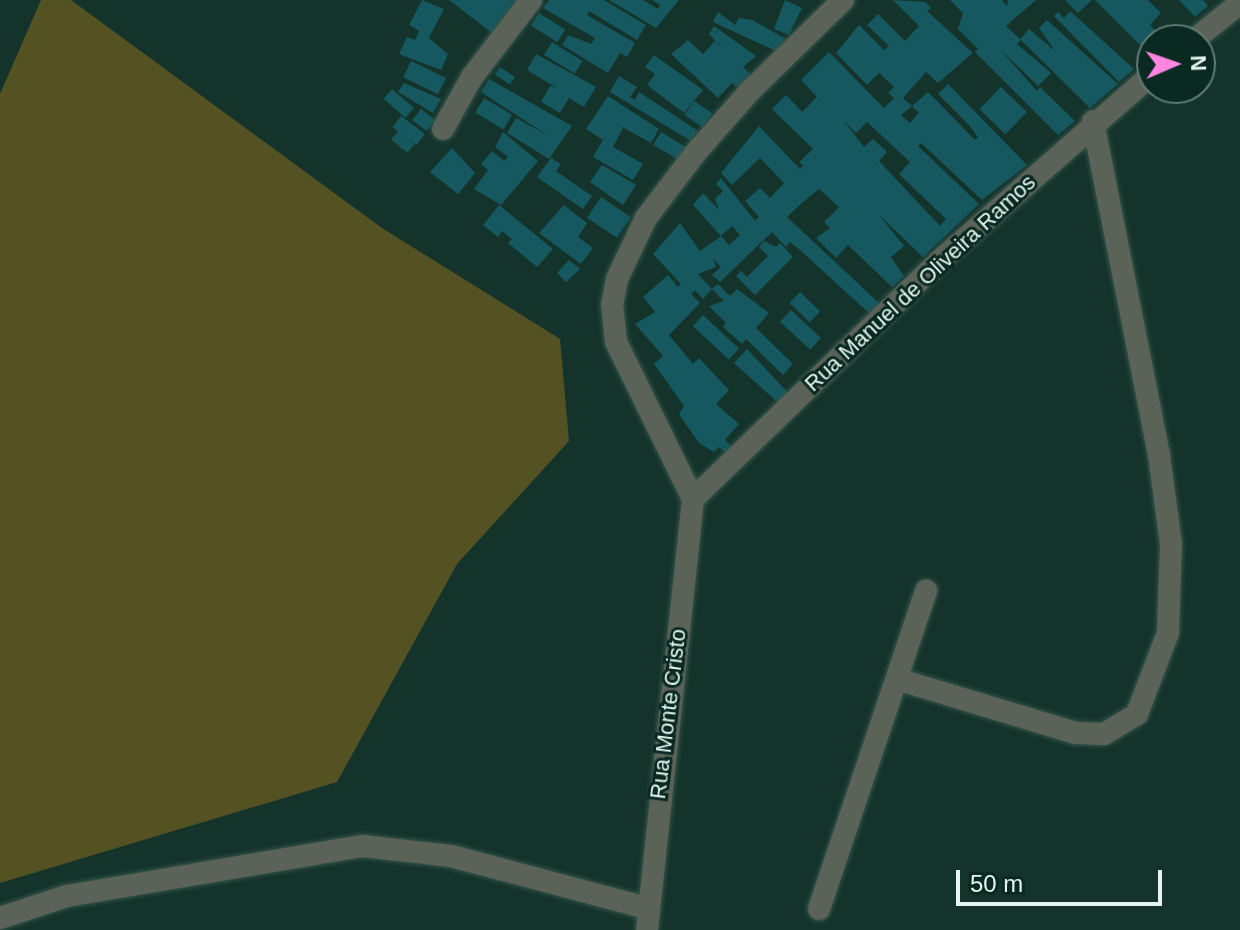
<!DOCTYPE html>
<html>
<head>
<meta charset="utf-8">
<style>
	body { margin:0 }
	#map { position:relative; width:1240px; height:930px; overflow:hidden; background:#14342b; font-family:Arial,sans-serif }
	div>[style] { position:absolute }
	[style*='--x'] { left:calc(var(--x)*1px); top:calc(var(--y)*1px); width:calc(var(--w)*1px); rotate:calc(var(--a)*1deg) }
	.green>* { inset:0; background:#545222 }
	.building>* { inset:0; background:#15585f; transform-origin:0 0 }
	.roads { filter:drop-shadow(0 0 2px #35534a) drop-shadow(0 0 2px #35534a) }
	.street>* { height:22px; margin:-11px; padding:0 11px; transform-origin:11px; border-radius:11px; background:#5b6359 }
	span { translate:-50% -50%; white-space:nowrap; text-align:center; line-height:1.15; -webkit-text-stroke:6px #092921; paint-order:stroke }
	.street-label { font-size:22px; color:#e3f5ee }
	.north { position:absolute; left:1136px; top:24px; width:80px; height:80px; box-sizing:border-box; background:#092921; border:2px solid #607b73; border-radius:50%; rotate:88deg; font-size:22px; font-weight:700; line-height:32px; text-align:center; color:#e3f5ee }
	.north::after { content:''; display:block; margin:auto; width:28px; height:36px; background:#fe85e0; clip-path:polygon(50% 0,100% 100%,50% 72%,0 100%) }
	.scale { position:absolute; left:956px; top:870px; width:206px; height:36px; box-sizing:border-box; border:4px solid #e3f5ee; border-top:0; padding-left:10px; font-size:24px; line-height:28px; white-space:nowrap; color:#e3f5ee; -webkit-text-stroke:6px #092921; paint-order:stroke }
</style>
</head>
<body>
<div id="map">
	<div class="green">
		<div style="clip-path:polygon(41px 0,71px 0,382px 228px,560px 339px,569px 441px,457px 564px,337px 782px,0 883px,0 94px)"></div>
	</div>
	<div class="building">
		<div style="clip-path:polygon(422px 0,444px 9px,429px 38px,448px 54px,441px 70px,399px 54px,407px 37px,415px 40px,419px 31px,409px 25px)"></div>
		<div style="clip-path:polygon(449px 0,521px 0,492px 33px)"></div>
		<div style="clip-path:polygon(549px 0,604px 0,646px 25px,637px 40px,589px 11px,587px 15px,635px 43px,627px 57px,620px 53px,608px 73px,562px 45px,568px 35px,591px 44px,595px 38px,543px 8px)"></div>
		<div style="clip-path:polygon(609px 0,643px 0,658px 9px,660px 5px,652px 0,679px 0,656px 28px)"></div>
		<div style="clip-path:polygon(785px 0,802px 8px,789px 35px,774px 29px)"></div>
		<div style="clip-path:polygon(evenodd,893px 0,925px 2px,931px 8px,927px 11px,973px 53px,938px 83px,926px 72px,903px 98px,912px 106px,901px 115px,910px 123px,919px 113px,912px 106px,928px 92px,975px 140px,978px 137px,969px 125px,938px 94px,948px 84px,1027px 165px,982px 200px,921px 143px,918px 146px,979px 204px,923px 257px,879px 215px,904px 246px,891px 257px,904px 276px,892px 287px,848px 245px,836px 258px,816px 238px,830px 228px,824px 222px,839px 207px,819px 189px,803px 202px,787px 217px,880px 304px,870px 314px,801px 251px,790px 242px,786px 247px,772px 232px,720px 282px,712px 275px,721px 267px,713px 259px,716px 267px,698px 274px,712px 289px,703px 299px,695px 290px,691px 294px,700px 303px,669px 335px,693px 364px,699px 358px,729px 390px,716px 404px,739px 424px,725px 440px,739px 452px,726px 453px,719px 447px,714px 452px,699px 443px,679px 414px,684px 406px,654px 364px,663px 356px,635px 324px,655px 312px,643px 297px,668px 275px,678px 287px,681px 284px,653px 254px,680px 223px,700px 251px,721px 236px,693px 205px,703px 193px,719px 210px,715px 199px,723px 191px,716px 184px,721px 178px,755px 221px,759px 217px,745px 201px,760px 188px,770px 198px,784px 183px,760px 158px,732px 185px,721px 173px,759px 126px,800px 169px,803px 165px,799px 162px,813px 149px,772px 109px,786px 95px,802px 112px,817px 97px,801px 80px,829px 52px,884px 108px,894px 98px,888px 93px,894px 87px,879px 73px,867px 85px,836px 53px,859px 25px,884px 50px,889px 46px,867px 25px,878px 14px,905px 41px,919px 26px,893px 0,843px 120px,856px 133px,867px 122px,910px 162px,899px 174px,946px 219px,940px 226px,879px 161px,887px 152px,873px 139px,864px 147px,843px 120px,893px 0,732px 226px,740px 235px,729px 245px,721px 236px,732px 226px)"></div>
		<div style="clip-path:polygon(950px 0,1002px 0,1007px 6px,1008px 0,1036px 0,1006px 26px,1020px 39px,1029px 29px,1055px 51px,1039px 28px,1047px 20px,1118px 84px,1090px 108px,1021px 40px,1017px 44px,1051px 73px,1038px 86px,1000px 49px,1037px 91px,1040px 87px,1075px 121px,1058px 135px,975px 52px,978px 49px,958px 29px,963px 13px)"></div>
		<div style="clip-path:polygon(1065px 0,1092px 0,1078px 13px)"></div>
		<div style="clip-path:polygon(1095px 0,1148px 0,1161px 13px,1150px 25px,1164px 40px,1152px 40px,1150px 55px)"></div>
		<div style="clip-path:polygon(1179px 0,1203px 0,1208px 6px,1195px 17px)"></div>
		<div style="clip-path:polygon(1070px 11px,1134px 69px,1119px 82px,1054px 16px,1058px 12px,1064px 18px)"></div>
		<div style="clip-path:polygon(718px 12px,735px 25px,739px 18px,752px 20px,786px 39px,776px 51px,713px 22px)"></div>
		<div style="left:539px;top:13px;width:31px;height:15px;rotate:32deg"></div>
		<div style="clip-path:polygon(714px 26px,756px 56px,743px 67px,751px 75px,738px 88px,732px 83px,718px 98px,671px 54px,688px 40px,703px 54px,715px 41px,725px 51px,709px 34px)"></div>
		<div style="left:552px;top:42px;width:36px;height:15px;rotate:32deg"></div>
		<div style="clip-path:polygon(536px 54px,596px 87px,584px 107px,569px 98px,560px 113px,541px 102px,550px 86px,557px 88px,527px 70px)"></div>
		<div style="clip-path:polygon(654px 55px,703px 90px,684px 113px,647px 85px,655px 74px,645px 67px)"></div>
		<div style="left:411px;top:61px;width:39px;height:18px;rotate:26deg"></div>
		<div style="left:500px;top:67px;width:18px;height:9px;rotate:34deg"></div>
		<div style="clip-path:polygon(619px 76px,637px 87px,630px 97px,635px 100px,639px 92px,698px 131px,691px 141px,610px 92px)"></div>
		<div style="clip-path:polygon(489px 79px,572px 126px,549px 159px,507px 133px,516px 118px,547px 135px,481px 92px)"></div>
		<div style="clip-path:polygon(404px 83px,441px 99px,433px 113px,398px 92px)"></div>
		<div style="left:1001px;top:87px;width:36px;height:31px;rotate:44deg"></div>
		<div style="left:392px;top:89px;width:29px;height:13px;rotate:41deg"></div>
		<div style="clip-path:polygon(608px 96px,659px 129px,651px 143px,613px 122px,623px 128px,613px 147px,643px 164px,633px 180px,593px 157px,603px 140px,586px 129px)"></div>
		<div style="left:484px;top:98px;width:33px;height:17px;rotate:31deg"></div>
		<div style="left:694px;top:101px;width:22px;height:17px;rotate:34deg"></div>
		<div style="left:421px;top:109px;width:18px;height:14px;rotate:38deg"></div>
		<div style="left:401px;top:116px;width:30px;height:14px;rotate:37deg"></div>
		<div style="left:398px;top:131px;width:21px;height:11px;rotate:39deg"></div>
		<div style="clip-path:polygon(503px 132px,538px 161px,501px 205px,474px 189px,488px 170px,481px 164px,492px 151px,504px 161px,508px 157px,495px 147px)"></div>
		<div style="left:661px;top:132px;width:31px;height:15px;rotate:31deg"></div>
		<div style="clip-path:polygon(452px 148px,475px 173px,458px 194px,430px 172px)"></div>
		<div style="clip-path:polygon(551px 158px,561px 164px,556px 171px,592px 196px,583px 209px,537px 177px)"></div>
		<div style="clip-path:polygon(602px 165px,636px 185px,623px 205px,590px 182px)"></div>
		<div style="left:601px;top:197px;width:36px;height:25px;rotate:34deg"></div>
		<div style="clip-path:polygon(499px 205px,553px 249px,537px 267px,508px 243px,512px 239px,502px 231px,498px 237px,483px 225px)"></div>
		<div style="clip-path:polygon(564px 205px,587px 223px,578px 237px,593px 248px,581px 264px,539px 233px)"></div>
		<div style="clip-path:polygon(764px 241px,776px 247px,780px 243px,793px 257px,755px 295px,736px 276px,741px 271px,747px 277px,768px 256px,759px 247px)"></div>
		<div style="clip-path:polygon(569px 260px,580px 269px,566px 282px,557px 273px)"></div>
		<div style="clip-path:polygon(718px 284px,730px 296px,737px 289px,769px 313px,756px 328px,793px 364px,783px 375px,746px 339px,742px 344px,723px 327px,726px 323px,709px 306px,724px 301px,712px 289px)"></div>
		<div style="left:800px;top:292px;width:28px;height:15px;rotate:44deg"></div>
		<div style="left:791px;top:310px;width:41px;height:16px;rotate:43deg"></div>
		<div style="left:703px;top:315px;width:49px;height:15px;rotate:43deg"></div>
		<div style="clip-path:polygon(747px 349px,793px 398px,784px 408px,734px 363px)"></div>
	</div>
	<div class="roads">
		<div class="street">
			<div style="--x:1194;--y:40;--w:59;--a:-38.8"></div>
			<div style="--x:443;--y:129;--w:60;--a:-60.9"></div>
			<div style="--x:472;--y:77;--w:97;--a:-52.5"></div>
			<div style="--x:693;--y:499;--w:349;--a:-44"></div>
			<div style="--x:944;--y:257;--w:277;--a:-41.3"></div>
			<div style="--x:900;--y:680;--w:183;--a:16.8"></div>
			<div style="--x:1075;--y:733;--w:29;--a:2"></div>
			<div style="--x:1104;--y:734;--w:39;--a:-31"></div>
			<div style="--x:1137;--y:714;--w:87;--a:-69.1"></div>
			<div style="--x:1168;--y:633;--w:89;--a:-88.1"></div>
			<div style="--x:1171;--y:544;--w:90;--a:-97.7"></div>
			<div style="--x:1159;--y:455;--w:340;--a:-101.2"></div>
			<div style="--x:819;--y:909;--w:336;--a:-71.4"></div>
			<div style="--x:0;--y:918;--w:71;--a:-18.2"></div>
			<div style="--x:67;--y:896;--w:300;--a:-9.6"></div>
			<div style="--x:363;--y:846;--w:89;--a:6.5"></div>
			<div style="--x:451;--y:856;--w:202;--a:14.9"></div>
			<div style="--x:647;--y:930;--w:433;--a:-83.9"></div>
			<div style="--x:693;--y:499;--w:175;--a:-116.1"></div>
			<div style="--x:616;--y:342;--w:37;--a:-96"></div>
			<div style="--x:612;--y:305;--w:26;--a:-79"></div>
			<div style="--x:617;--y:279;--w:68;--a:-64.6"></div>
			<div style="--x:646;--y:218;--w:84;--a:-52.7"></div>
			<div style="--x:697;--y:151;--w:79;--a:-48.6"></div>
			<div style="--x:749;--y:92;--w:132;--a:-44.4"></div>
		</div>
	</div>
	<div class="street-label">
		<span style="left:920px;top:283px;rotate:-43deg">Rua Manuel de Oliveira Ramos</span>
		<span style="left:668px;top:714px;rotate:-83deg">Rua Monte Cristo</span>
	</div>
	<div class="north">N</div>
	<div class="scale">50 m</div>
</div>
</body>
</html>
